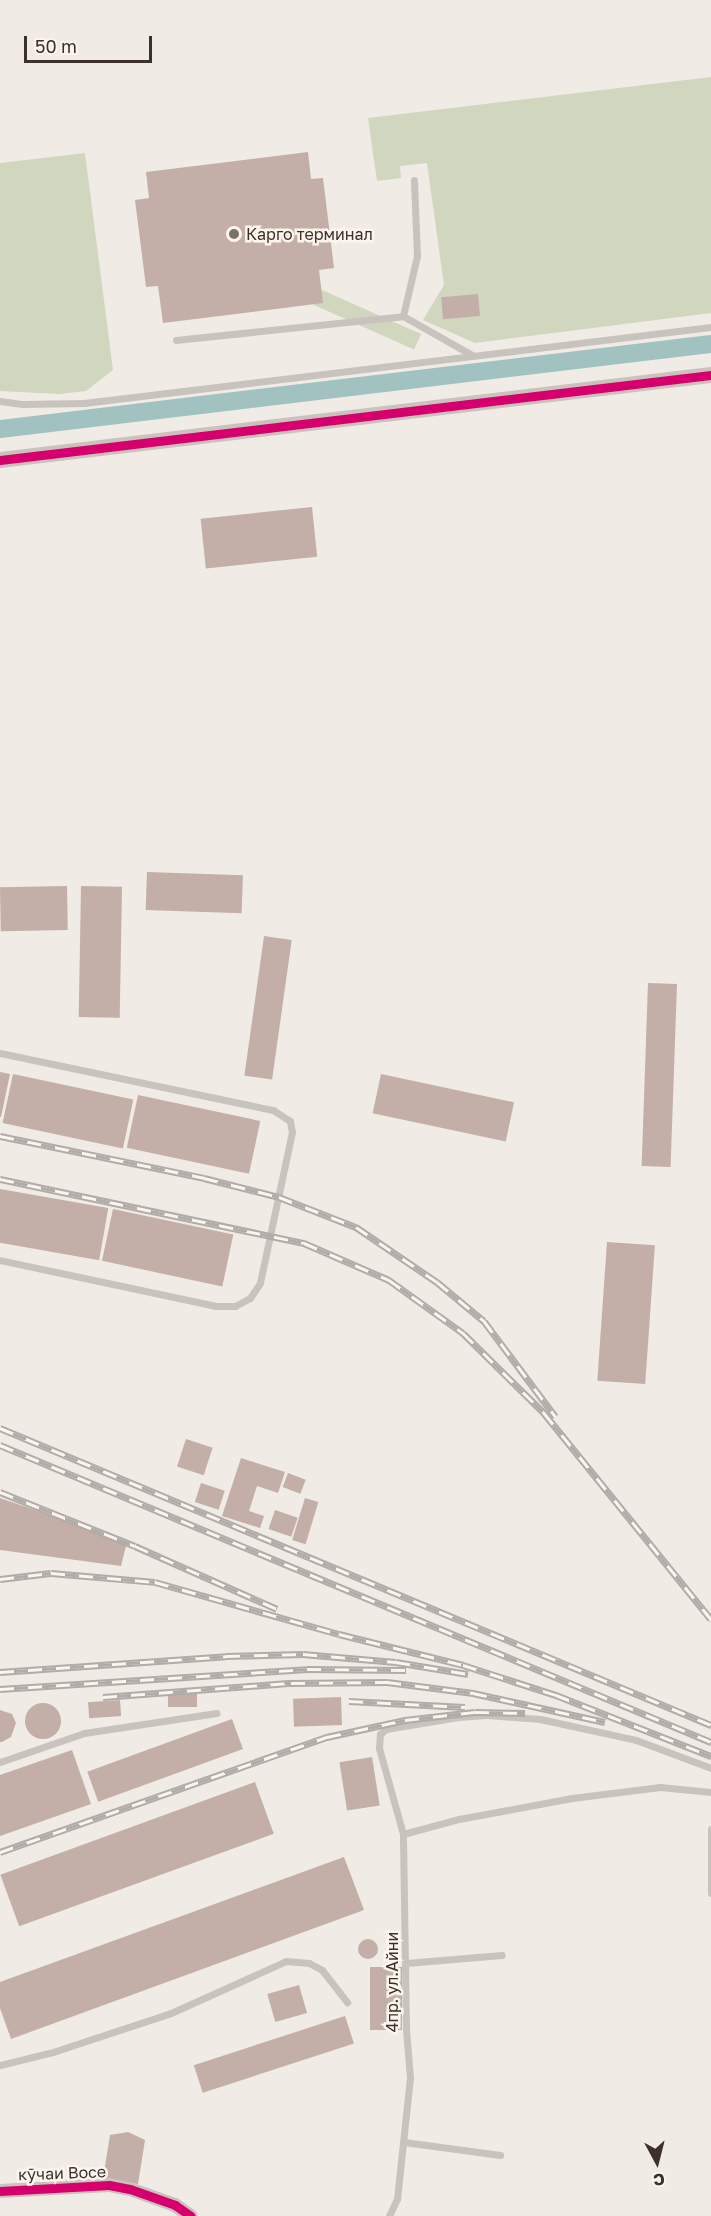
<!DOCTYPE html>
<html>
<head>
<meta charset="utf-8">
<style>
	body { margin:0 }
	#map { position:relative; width:711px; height:2216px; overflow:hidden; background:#f0ebe5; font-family:"Golos Text",sans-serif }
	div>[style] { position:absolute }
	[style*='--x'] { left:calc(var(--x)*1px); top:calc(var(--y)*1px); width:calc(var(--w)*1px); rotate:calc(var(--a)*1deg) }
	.green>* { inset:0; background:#d1d6bf; transform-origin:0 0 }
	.canal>* { height:18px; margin:-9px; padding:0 9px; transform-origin:9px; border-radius:9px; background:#a1c2c1 }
	.building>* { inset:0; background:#c3afa7; transform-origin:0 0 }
	.round { border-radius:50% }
	.service>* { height:7px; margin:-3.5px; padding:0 3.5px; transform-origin:3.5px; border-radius:3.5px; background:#c9c3be }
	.minor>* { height:14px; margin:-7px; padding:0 7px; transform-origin:7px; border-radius:7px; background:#c9c3be }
	.tertiary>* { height:16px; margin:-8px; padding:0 8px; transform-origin:8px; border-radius:8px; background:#c9c3be }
	.rail>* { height:7px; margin-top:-3.5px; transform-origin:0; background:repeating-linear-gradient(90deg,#fbf5ee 0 14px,#b1aca8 0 28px); box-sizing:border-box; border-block:2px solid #b1aca8 }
	.cycleway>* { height:9px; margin:-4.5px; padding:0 4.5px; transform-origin:4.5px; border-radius:4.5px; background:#d6006c }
	.dots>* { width:16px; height:16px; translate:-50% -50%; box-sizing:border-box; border:3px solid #fbf5ee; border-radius:50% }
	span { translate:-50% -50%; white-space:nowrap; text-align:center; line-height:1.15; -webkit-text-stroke:5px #fbf5ee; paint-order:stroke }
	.poi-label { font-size:16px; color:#3b302b }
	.left { translate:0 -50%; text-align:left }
	.street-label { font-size:16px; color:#3b302b }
	.north { position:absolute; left:627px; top:2132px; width:60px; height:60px; -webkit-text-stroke:4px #fbf5ee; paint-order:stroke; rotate:173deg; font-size:16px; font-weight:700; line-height:24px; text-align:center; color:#3b302b }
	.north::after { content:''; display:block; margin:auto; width:21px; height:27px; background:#3b302b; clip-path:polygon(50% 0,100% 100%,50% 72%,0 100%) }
	.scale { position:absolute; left:24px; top:36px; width:128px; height:27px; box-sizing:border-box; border:3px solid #3b302b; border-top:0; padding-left:8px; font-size:18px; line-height:21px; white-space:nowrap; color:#3b302b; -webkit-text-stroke:4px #fbf5ee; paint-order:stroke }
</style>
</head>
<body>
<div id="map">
	<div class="green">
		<div style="clip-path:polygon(711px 77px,711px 313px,475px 343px,423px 320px,444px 285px,427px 163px,400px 166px,401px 178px,377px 181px,368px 118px)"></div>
		<div style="clip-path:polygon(85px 153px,113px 370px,86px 391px,59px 394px,0 391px,0 163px)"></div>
		<div style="left:421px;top:334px;width:17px;height:284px;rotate:114deg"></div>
	</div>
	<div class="canal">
		<div style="--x:0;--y:429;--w:716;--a:-6.82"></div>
	</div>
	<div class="building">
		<div style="clip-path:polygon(308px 152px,311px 179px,323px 178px,334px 268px,319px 270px,323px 303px,163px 323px,158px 286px,146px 287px,135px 200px,149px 198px,146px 172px)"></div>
		<div style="left:478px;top:294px;width:22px;height:37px;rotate:85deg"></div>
		<div style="left:312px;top:507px;width:50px;height:112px;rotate:84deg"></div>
		<div style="left:147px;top:872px;width:96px;height:38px;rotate:2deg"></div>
		<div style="left:67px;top:886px;width:44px;height:67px;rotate:89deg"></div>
		<div style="left:81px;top:886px;width:41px;height:131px;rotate:1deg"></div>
		<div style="left:264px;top:936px;width:28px;height:141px;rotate:8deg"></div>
		<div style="left:648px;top:983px;width:29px;height:183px;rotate:2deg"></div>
		<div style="clip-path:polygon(0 1072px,10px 1074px,1px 1117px,0 1117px)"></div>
		<div style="left:13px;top:1074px;width:123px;height:50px;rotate:12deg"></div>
		<div style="left:381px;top:1074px;width:136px;height:40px;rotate:12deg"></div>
		<div style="left:138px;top:1095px;width:125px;height:54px;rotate:12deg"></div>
		<div style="left:0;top:1189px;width:110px;height:53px;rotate:10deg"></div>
		<div style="left:113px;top:1209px;width:123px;height:53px;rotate:12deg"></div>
		<div style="left:607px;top:1242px;width:48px;height:139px;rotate:4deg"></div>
		<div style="left:186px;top:1439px;width:28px;height:29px;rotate:18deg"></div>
		<div style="clip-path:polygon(241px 1458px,285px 1472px,278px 1493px,257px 1486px,249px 1511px,264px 1516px,260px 1528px,222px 1516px)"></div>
		<div style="left:288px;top:1473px;width:19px;height:15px;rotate:21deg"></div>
		<div style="left:201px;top:1483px;width:25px;height:20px;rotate:18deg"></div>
		<div style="clip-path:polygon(0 1498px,127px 1542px,121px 1566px,0 1550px)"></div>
		<div style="left:305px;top:1498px;width:14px;height:44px;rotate:17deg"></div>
		<div style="left:275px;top:1510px;width:24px;height:20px;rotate:19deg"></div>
		<div style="left:197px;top:1693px;width:14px;height:29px;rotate:90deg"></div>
		<div style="left:341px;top:1697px;width:28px;height:48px;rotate:88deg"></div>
		<div style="left:120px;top:1700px;width:16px;height:32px;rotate:86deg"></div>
		<div class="round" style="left:25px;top:1703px;width:36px;height:36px"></div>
		<div style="clip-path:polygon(0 1710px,12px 1714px,16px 1723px,11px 1737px,2px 1742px,0 1742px)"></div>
		<div style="left:232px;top:1719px;width:32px;height:154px;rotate:70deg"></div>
		<div style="clip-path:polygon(72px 1750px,91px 1804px,0 1836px,0 1775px)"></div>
		<div style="left:372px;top:1757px;width:49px;height:33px;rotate:81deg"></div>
		<div style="left:255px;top:1782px;width:55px;height:271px;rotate:70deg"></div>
		<div style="clip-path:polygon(344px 1857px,364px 1910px,11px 2039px,0 2008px,0 1982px)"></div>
		<div class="round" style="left:358px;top:1939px;width:20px;height:20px"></div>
		<div style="left:370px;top:1967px;width:32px;height:63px"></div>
		<div style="left:299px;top:1985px;width:29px;height:33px;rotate:74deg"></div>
		<div style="left:345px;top:2016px;width:29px;height:159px;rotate:72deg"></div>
		<div style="clip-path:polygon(128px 2132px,145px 2140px,138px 2184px,103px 2179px,110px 2135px)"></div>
	</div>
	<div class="service">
		<div style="--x:403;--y:316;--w:62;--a:-76.9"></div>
		<div style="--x:417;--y:256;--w:76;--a:-92.3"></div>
		<div style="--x:176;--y:340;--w:228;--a:-6"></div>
		<div style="--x:403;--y:316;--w:79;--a:29.5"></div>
		<div style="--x:0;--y:401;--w:22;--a:8"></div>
		<div style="--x:22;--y:404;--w:62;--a:-0.9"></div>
		<div style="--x:84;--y:403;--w:632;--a:-6.91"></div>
		<div style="--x:0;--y:1053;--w:279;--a:11.8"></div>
		<div style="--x:273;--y:1110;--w:20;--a:33"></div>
		<div style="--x:290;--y:1121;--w:11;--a:80"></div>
		<div style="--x:292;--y:1132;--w:154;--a:102"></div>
		<div style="--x:260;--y:1283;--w:18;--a:124"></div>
		<div style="--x:250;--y:1298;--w:17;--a:152"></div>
		<div style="--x:235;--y:1306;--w:19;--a:180"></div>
		<div style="--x:216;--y:1306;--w:221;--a:-168"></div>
		<div style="--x:0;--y:1762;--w:89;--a:-19"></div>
		<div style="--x:84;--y:1733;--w:134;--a:-8.6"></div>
		<div style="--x:711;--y:1829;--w:64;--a:90"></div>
		<div style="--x:403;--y:1834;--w:58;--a:-15"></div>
		<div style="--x:459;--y:1819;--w:115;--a:-10.5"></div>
		<div style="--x:572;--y:1798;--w:89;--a:-7.1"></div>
		<div style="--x:660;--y:1787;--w:51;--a:5.6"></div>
		<div style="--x:406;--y:1963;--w:96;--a:-4.8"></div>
		<div style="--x:0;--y:2065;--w:55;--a:-13.8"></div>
		<div style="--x:53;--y:2052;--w:124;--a:-18.3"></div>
		<div style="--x:171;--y:2013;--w:126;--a:-24.3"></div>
		<div style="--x:286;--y:1961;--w:23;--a:5"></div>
		<div style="--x:309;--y:1963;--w:15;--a:28"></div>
		<div style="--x:322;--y:1970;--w:41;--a:52"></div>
		<div style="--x:404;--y:2142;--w:97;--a:7.7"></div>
		<div style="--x:389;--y:2216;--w:19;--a:-65"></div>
		<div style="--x:397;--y:2199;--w:122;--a:-83.9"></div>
		<div style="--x:410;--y:2078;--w:49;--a:-94.7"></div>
		<div style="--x:406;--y:2029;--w:195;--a:-90.9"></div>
		<div style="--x:403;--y:1834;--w:89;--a:-105.6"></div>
		<div style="--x:379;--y:1748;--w:14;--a:-86"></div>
		<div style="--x:380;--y:1734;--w:8;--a:-40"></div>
		<div style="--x:386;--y:1729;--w:73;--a:-9.5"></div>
		<div style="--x:458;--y:1717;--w:28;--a:-4"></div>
		<div style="--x:486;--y:1715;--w:54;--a:4.2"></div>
		<div style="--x:540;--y:1719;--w:98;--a:12.3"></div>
		<div style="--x:636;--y:1740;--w:80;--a:20.5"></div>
	</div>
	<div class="minor">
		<div style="--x:0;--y:2191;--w:109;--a:-3.2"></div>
		<div style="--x:109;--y:2185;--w:21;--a:11"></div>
		<div style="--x:130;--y:2189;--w:48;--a:19.6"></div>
		<div style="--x:175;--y:2205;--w:19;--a:35"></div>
	</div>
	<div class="tertiary">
		<div style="--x:0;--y:460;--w:716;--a:-6.82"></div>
	</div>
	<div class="rail">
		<div style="--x:0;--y:1136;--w:208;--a:11.6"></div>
		<div style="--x:204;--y:1178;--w:77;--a:14.2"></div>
		<div style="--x:279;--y:1197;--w:83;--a:21.3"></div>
		<div style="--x:356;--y:1227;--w:98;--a:34.2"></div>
		<div style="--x:437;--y:1282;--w:61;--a:39.7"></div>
		<div style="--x:484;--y:1321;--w:119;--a:53.2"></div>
		<div style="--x:0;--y:1179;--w:311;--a:11.9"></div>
		<div style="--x:304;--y:1243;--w:93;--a:23.5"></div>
		<div style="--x:389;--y:1280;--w:91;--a:35.6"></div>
		<div style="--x:463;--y:1333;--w:114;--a:44.6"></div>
		<div style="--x:544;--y:1413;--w:265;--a:51"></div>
		<div style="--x:0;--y:1428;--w:771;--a:22.67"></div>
		<div style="--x:0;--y:1445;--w:771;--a:22.67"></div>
		<div style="--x:0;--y:1492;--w:145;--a:21.8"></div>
		<div style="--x:135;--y:1546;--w:155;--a:23.9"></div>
		<div style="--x:0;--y:1579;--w:51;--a:-6.7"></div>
		<div style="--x:51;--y:1573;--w:104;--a:4.9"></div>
		<div style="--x:155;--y:1582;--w:191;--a:15.8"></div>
		<div style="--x:339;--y:1634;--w:128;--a:14"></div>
		<div style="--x:463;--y:1665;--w:98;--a:17.9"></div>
		<div style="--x:556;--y:1695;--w:167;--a:21.5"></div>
		<div style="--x:0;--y:1672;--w:227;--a:-4"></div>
		<div style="--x:226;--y:1656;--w:77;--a:-1.5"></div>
		<div style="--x:303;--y:1654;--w:93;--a:4.9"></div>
		<div style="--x:396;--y:1662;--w:73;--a:9.5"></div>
		<div style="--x:0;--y:1689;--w:308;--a:-3.7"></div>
		<div style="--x:307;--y:1669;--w:99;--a:0.6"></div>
		<div style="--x:103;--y:1697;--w:189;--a:-4.3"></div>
		<div style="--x:291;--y:1683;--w:96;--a:-0.6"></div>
		<div style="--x:387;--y:1682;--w:87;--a:7.3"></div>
		<div style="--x:473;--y:1693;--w:135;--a:12.4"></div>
		<div style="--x:349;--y:1701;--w:116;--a:3"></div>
		<div style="--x:0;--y:1852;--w:347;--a:-19.4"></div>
		<div style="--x:327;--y:1737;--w:80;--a:-12.3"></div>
		<div style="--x:405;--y:1720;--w:70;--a:-6.5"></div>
		<div style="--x:475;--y:1712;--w:50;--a:1.1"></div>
	</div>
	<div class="cycleway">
		<div style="--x:0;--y:460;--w:716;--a:-6.82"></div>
		<div style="--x:0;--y:2191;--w:109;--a:-3.2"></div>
		<div style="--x:109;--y:2185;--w:21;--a:11"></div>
		<div style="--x:130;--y:2189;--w:48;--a:19.6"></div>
		<div style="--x:175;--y:2205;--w:19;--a:35"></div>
	</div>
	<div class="dots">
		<div style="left:234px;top:234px;background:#7a716c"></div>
	</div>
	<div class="poi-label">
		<span class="left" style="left:246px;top:234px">Карго терминал</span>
	</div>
	<div class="street-label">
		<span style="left:392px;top:1982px;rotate:-90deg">4пр. ул.Айни</span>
		<span style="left:62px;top:2173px;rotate:-2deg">кӯчаи Восе</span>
	</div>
	<div class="north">С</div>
	<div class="scale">50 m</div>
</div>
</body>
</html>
